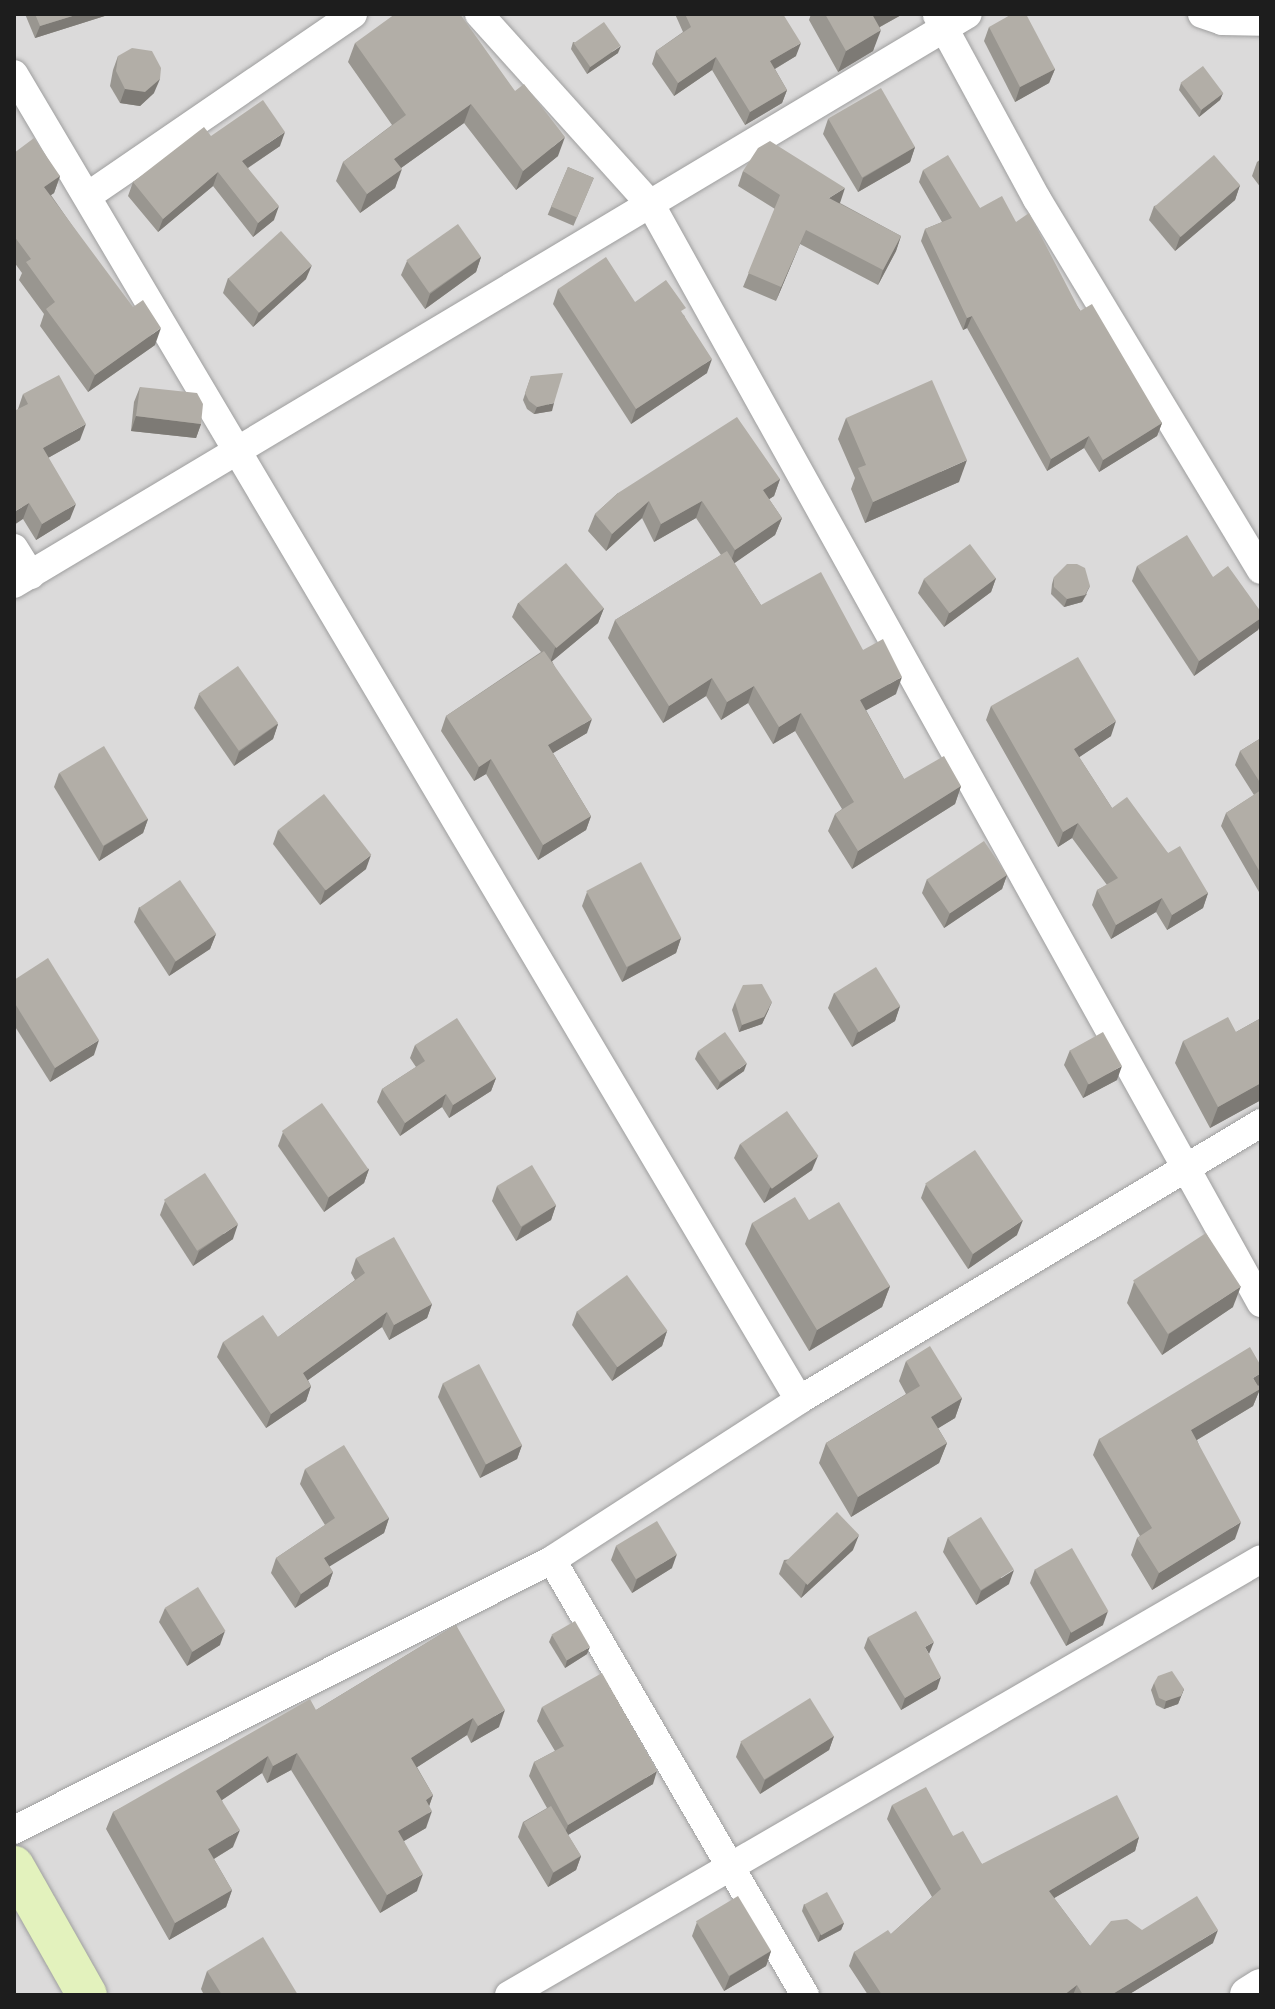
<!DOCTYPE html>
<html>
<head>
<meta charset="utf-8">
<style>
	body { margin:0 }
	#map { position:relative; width:1275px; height:2009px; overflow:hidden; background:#edece4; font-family:Signika,sans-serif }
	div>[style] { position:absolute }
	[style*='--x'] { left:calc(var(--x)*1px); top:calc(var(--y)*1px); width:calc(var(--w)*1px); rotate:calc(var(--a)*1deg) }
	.residential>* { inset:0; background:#dbdada; transform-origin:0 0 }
	.roads { filter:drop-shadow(0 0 2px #9e9e9e) drop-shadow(0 0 2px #9e9e9e) }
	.minor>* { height:28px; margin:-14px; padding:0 14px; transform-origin:14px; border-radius:14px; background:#fff }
	.tertiary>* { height:36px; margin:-18px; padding:0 18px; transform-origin:18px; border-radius:18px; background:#fff }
	.secondary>* { height:40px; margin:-20px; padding:0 20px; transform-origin:20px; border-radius:20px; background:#e3f2bd }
	.wall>* { inset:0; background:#999690; transform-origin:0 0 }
	.shaded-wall>* { inset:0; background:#7d7a75 }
	.building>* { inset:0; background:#b2aea7; transform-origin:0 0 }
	span { translate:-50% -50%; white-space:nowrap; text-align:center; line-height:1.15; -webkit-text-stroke:8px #fff; paint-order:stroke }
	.frame { position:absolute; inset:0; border:16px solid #1d1d1d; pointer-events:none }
</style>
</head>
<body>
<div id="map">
	<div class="residential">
		<div style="left:14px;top:14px;width:1247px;height:1981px"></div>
	</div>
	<div class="roads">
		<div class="minor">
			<div style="--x:479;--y:14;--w:257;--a:48"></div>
			<div style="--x:651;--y:205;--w:1256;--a:60.95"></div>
			<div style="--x:1202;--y:14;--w:21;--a:19"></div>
			<div style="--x:1222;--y:21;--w:39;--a:1"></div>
			<div style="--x:937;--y:15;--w:209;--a:61.5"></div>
			<div style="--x:1037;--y:199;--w:433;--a:58.9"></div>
			<div style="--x:14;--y:74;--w:1541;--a:59.37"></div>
			<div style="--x:89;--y:195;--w:320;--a:-34.4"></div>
			<div style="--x:14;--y:548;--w:32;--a:58"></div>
			<div style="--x:14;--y:584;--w:1111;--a:-30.86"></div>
			<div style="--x:552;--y:1560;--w:503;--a:59.82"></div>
			<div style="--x:14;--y:1830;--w:602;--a:-26.65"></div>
			<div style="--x:552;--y:1560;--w:294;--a:-32.9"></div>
			<div style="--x:799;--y:1400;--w:539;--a:-30.95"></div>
			<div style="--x:509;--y:1995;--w:869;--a:-30.1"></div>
		</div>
		<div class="tertiary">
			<div style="--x:1248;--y:1995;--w:15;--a:-32"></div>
		</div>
		<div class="secondary">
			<div style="--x:14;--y:1866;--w:148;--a:60.5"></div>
		</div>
	</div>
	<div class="wall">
		<div style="clip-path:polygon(25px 14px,111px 14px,35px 38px)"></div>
		<div style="clip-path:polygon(675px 14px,783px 14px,796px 56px,775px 69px,787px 90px,782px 103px,745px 125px,712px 70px,674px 96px,652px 64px,656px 51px,683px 32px)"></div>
		<div style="clip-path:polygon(811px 14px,903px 14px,880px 27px,873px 51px,838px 72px,809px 20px)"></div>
		<div style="clip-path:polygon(989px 27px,1055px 69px,1049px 83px,1015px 102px,984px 41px)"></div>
		<div style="clip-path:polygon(573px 42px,618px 53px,587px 74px,571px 49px)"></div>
		<div style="clip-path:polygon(355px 43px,515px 91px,558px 156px,516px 190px,464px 123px,401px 168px,395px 188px,360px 213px,336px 181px,343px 162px,392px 125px,348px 62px)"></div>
		<div style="clip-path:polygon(118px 56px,154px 93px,140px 106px,120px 103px,110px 86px,113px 70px)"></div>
		<div style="clip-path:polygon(1181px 83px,1223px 93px,1220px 100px,1199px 117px,1179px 90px)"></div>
		<div style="clip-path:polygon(828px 119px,915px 147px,910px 162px,858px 192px,823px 134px)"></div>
		<div style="clip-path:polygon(211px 136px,280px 146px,248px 168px,274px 220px,253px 237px,213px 186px,158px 232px,128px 196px,133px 182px)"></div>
		<div style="clip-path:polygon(14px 153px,60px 176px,54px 193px,51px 195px,155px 345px,88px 392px,40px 326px,44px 314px,19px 280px,22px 273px,14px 262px)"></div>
		<div style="clip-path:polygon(1261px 159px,1261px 188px,1252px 176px,1257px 162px)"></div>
		<div style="left:568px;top:167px;width:28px;height:52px;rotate:23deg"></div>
		<div style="clip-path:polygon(923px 170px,980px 208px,1016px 222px,1162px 423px,1157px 436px,1099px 472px,1084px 448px,1047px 471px,967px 328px,963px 330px,921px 241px,925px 229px,942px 222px,919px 182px)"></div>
		<div style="clip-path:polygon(743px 171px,840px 203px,901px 236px,896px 251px,878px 285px,800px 244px,776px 301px,743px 287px,775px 209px,738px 186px)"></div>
		<div style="clip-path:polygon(1240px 185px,1235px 200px,1175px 251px,1149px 220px,1154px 206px)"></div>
		<div style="clip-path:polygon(481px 257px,476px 272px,425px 309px,401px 275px,407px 261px)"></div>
		<div style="clip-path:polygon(228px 278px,306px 279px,253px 327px,223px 293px)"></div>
		<div style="clip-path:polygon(558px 289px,635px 302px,684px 315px,707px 373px,631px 424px,553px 304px)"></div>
		<div style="clip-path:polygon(531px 376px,552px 411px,534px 414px,527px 409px,523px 400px)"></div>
		<div style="clip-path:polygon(140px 387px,201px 424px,196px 438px,131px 431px,134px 402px)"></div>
		<div style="clip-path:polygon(23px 394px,80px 440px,48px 458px,70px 519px,36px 540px,23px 519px,18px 409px)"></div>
		<div style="clip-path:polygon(846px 418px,959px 482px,865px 523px,851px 489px,855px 478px,838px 439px)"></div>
		<div style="clip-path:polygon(780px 479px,774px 496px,769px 499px,782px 518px,775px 535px,734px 563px,761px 605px,863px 650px,896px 694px,866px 710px,904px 779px,961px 786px,955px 804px,852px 869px,828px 831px,835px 814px,842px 809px,795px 731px,773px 744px,748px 703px,721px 720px,706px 696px,663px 723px,608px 638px,615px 620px,721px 555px,696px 518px,654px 542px,642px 518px,606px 551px,588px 531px,595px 514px,618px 493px)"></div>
		<div style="clip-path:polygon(1137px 566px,1213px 577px,1261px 612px,1261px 623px,1258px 630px,1194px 676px,1132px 581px)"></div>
		<div style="clip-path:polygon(1054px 577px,1087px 594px,1082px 602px,1064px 607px,1051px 594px,1052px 584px)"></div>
		<div style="clip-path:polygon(996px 578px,991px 592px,944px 627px,918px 593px,924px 579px)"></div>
		<div style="clip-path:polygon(518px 603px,604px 608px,598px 623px,552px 661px,587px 733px,553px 753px,591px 816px,586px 830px,538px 860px,486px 774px,474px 781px,441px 731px,446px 716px,541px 652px,512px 617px)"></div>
		<div style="clip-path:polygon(199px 694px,278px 724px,273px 739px,234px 766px,194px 708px)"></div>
		<div style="clip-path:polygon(991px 706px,1111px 736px,1079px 757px,1112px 808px,1168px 853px,1208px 893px,1203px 908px,1167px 930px,1156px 912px,1111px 939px,1092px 905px,1097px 890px,1107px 885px,1072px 838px,1058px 847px,986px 720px)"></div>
		<div style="clip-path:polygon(1261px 738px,1261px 891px,1259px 892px,1221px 826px,1226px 813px,1254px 795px,1235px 765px,1240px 751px)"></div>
		<div style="clip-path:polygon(59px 773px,148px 819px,143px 833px,99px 861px,54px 787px)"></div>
		<div style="clip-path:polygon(278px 830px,366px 869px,320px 905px,273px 844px)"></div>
		<div style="clip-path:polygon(1007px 875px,1002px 889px,944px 928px,922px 893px,927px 879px)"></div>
		<div style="clip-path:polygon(587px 892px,681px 938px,676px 953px,622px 982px,582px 906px)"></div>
		<div style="clip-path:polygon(139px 907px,216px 934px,210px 949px,169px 976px,134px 922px)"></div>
		<div style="clip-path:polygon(14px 980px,94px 1055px,50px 1082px,14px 1025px)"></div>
		<div style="clip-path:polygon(834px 993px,900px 1006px,895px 1021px,852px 1047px,828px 1008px)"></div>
		<div style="clip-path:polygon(735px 1002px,769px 1009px,762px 1024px,739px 1032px,732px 1010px)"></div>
		<div style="clip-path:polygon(1261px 1018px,1261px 1100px,1210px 1128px,1175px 1063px,1183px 1041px,1236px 1032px)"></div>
		<div style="clip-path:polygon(415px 1045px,496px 1078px,491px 1091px,449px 1118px,442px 1107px,400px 1136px,377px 1102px,382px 1089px,416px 1067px,410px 1058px)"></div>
		<div style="clip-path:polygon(1070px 1050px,1117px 1080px,1083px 1098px,1064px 1065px)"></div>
		<div style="clip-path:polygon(698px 1051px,744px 1071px,717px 1090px,695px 1059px)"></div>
		<div style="clip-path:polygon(283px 1132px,369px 1169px,364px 1183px,324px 1212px,278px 1146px)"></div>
		<div style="clip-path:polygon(740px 1144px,812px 1170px,764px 1203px,734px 1158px)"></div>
		<div style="clip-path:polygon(926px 1184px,1017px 1235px,968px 1269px,921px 1198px)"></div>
		<div style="clip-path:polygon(497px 1186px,556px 1205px,551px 1220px,516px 1241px,492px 1201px)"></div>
		<div style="clip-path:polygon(165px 1201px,233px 1239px,193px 1266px,160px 1215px)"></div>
		<div style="clip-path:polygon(809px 1220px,890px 1286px,882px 1307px,809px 1351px,745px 1244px,752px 1223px)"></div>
		<div style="clip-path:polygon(356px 1258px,432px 1304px,427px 1318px,389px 1340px,382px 1327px,308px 1380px,311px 1386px,306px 1401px,266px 1428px,217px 1357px,223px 1342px,278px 1337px,355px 1280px,351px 1273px)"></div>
		<div style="clip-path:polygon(1134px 1282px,1233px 1307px,1162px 1355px,1127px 1303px)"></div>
		<div style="clip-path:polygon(577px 1311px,667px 1331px,662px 1346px,612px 1381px,572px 1325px)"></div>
		<div style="clip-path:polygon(906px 1361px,962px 1398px,955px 1418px,938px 1428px,947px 1443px,939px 1463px,851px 1517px,819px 1463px,826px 1443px,906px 1394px,899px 1381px)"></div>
		<div style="clip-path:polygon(443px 1383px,522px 1445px,517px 1459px,480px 1478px,438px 1397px)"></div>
		<div style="clip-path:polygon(1258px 1387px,1260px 1389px,1253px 1406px,1197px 1440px,1235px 1539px,1152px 1590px,1131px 1555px,1137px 1538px,1140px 1536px,1093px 1455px,1099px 1439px)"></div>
		<div style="clip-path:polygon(305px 1469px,389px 1518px,384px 1533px,329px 1566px,333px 1572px,328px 1586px,295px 1608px,271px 1573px,276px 1558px,325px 1525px,300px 1484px)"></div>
		<div style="clip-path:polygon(948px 1537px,1009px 1584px,976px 1605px,943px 1552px)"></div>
		<div style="clip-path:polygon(616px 1546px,672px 1568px,632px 1593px,611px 1560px)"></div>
		<div style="clip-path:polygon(853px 1550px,801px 1598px,779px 1574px,784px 1560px)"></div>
		<div style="clip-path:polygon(1035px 1569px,1103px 1625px,1066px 1646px,1030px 1583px)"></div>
		<div style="clip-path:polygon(165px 1608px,220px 1645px,187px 1666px,159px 1622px)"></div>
		<div style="clip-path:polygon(456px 1625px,499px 1727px,471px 1743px,467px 1735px,417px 1767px,433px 1795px,429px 1806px,426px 1828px,404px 1841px,417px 1891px,380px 1913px,291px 1770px,267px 1783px,262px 1773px,222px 1800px,233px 1847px,214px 1859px,232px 1890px,226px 1907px,169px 1940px,106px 1829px,113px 1812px,316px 1710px)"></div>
		<div style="clip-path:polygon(552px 1635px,587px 1654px,565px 1668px,549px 1642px)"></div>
		<div style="clip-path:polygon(868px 1637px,929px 1654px,937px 1689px,901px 1710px,864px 1648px)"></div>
		<div style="clip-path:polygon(1154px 1683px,1184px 1689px,1178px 1704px,1164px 1709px,1156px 1705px,1151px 1690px)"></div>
		<div style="clip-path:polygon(542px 1707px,653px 1784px,568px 1835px,581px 1856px,576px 1870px,548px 1887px,518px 1837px,523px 1822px,547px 1808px,529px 1776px,534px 1762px,555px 1751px,537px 1721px)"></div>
		<div style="clip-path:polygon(834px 1736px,829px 1750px,760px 1794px,736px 1757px,741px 1742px)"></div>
		<div style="clip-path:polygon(892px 1805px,953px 1836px,982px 1864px,1139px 1837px,1135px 1851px,1054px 1898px,1090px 1946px,1142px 1930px,1213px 1943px,1128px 1995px,868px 1995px,849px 1966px,854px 1952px,891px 1934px,932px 1897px,887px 1819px)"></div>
		<div style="clip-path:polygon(804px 1904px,844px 1923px,841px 1930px,818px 1942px,802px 1911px)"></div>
		<div style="clip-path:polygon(697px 1922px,771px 1951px,766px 1966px,724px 1991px,692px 1936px)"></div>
		<div style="clip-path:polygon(207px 1971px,298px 1995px,204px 1995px,201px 1989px)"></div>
	</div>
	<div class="shaded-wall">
		<div style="clip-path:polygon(79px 14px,111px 14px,35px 38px,40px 26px)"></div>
		<div style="clip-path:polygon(872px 14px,903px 14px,865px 35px)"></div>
		<div style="clip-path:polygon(881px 30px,873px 51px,838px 72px,846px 51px)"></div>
		<div style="clip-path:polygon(801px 43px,796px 56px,766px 74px,770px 61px)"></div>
		<div style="clip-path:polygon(621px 46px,618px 53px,587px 74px,590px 67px)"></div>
		<div style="clip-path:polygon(716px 57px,712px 70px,674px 96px,678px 83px)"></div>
		<div style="clip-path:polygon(1055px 69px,1049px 83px,1015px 102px,1020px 87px)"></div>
		<div style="clip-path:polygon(160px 79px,154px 93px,140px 106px,120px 103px,125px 89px)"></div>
		<div style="clip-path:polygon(787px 90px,782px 103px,745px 125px,750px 112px)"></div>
		<div style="clip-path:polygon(1223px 93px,1220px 100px,1199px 117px,1202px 109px)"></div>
		<div style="clip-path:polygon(471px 104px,464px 123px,387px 178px,394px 159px)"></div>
		<div style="clip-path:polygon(285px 132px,280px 146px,237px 175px,242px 161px)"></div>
		<div style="clip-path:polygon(565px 137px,558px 156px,516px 190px,523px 171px)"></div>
		<div style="clip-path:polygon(915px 147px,910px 162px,858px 192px,863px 178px)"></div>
		<div style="clip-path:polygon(402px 169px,395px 188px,360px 213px,367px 194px)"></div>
		<div style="clip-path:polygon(218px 172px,213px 186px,158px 232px,163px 219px)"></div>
		<div style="clip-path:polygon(60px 176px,54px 193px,38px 204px,44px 187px)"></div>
		<div style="clip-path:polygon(1240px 185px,1235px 200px,1175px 251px,1180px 237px)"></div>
		<div style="clip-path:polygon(845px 188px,840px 203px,824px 212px,829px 198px)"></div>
		<div style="clip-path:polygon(279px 206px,274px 220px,253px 237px,258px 223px)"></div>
		<div style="clip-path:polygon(806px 230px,800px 244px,776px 301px,781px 287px)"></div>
		<div style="clip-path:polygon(901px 236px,896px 251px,878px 285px,883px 270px)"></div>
		<div style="clip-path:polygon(481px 257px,476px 272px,425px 309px,430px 294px)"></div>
		<div style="clip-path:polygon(312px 265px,306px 279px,253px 327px,259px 312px)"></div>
		<div style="clip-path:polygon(972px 316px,967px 328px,963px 330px,967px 318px)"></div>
		<div style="clip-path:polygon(161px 328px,155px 345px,88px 392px,95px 375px)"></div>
		<div style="clip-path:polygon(712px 359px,707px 373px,631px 424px,636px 409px)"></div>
		<div style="clip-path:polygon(554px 403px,552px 411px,534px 414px,537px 407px)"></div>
		<div style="clip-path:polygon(136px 416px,201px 424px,196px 438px,131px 431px)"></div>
		<div style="clip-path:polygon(1162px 423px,1157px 436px,1099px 472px,1103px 460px)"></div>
		<div style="clip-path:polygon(86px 424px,80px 440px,37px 464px,43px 448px)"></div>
		<div style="clip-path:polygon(1089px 436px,1084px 448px,1047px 471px,1051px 459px)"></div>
		<div style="clip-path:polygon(967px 460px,959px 482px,865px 523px,873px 502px)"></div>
		<div style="clip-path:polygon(780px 479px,774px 496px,757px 507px,763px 490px)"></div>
		<div style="clip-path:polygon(649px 501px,642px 518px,606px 551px,612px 534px)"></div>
		<div style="clip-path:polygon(702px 501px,696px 518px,654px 542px,661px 524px)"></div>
		<div style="clip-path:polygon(29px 503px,23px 519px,14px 525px,14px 512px)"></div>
		<div style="clip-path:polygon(76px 504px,70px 519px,36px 540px,42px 524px)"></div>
		<div style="clip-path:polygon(782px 518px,775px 535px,729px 567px,735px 550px)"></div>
		<div style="clip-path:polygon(996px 578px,991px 592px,944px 627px,949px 613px)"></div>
		<div style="clip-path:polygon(1090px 586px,1082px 602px,1064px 607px,1067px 599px)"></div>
		<div style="clip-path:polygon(604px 608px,598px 623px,550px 663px,555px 648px)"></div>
		<div style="clip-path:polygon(1261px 618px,1261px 623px,1258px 630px,1194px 676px,1199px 661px)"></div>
		<div style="clip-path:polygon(902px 677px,896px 694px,854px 717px,860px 700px)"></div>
		<div style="clip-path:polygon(712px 678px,706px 696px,663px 723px,669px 706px)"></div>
		<div style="clip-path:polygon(754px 686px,748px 703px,721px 720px,727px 702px)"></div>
		<div style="clip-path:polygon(801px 713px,795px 731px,773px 744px,779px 727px)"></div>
		<div style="clip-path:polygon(592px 719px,587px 733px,543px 759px,548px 745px)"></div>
		<div style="clip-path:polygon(1116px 721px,1111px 736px,1069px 764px,1074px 749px)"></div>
		<div style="clip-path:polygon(278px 724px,273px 739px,234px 766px,239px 752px)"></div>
		<div style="clip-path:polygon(491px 759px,486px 774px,474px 781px,479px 767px)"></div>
		<div style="clip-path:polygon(961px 786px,955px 804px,852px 869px,858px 851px)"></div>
		<div style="clip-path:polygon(591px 816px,586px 830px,538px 860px,543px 845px)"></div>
		<div style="clip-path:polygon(148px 819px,143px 833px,99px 861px,104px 846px)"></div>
		<div style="clip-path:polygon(1078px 823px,1072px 838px,1058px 847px,1063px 832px)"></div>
		<div style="clip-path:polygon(371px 855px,366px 869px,320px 905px,325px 890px)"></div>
		<div style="clip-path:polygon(1007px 875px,1002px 889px,944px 928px,950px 913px)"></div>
		<div style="clip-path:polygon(1208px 893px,1203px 908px,1167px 930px,1172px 915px)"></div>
		<div style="clip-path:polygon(1162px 898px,1156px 912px,1111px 939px,1116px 925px)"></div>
		<div style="clip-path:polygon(216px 934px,210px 949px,169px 976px,175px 962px)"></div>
		<div style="clip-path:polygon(681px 938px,676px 953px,622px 982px,628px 967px)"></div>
		<div style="clip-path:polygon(772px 1002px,762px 1024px,739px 1032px,742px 1025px)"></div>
		<div style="clip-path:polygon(900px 1006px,895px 1021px,852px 1047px,857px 1033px)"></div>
		<div style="clip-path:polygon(99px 1040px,94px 1055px,50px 1082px,55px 1068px)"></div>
		<div style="clip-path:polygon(747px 1063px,744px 1071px,717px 1090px,720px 1083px)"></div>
		<div style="clip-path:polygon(1122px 1066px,1117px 1080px,1083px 1098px,1088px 1084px)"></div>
		<div style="clip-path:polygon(496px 1078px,491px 1091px,449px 1118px,453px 1105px)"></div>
		<div style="clip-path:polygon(1261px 1083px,1261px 1100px,1210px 1128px,1218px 1107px)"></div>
		<div style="clip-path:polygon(446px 1094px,442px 1107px,400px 1136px,405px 1123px)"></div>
		<div style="clip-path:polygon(818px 1156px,812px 1170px,764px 1203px,770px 1188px)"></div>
		<div style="clip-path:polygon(369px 1169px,364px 1183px,324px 1212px,329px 1197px)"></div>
		<div style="clip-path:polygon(556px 1205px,551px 1220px,516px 1241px,522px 1227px)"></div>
		<div style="clip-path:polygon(1023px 1220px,1017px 1235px,968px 1269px,973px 1254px)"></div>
		<div style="clip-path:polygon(238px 1224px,233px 1239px,193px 1266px,199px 1251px)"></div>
		<div style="clip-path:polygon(890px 1286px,882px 1307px,809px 1351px,817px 1330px)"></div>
		<div style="clip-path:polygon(1241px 1286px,1233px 1307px,1162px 1355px,1169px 1334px)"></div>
		<div style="clip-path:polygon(432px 1304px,427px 1318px,389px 1340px,394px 1325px)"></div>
		<div style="clip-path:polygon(387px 1312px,382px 1327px,297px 1388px,303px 1373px)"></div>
		<div style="clip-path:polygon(667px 1331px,662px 1346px,612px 1381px,617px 1367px)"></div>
		<div style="clip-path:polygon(1261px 1373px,1261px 1378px,1258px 1388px,1253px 1378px)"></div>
		<div style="clip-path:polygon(311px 1386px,306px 1401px,266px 1428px,271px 1414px)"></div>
		<div style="clip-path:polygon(1260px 1389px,1253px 1406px,1185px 1447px,1191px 1430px)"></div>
		<div style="clip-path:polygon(962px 1398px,955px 1418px,924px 1437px,931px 1417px)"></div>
		<div style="clip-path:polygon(947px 1443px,939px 1463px,851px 1517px,858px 1497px)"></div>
		<div style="clip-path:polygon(522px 1445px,517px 1459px,480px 1478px,486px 1464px)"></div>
		<div style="clip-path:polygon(389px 1518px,384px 1533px,319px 1573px,324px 1558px)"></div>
		<div style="clip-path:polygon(1241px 1522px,1235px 1539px,1152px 1590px,1159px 1573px)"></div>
		<div style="clip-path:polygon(859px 1535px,853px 1550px,801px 1598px,806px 1583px)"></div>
		<div style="clip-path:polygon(677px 1554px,672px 1568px,632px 1593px,637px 1579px)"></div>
		<div style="clip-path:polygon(1014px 1570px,1009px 1584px,976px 1605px,981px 1591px)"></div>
		<div style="clip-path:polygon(333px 1572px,328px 1586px,295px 1608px,301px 1594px)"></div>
		<div style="clip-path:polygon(1108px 1611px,1103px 1625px,1066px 1646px,1071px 1631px)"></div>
		<div style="clip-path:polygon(225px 1631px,220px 1645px,187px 1666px,192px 1652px)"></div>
		<div style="clip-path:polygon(934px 1642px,929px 1654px,925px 1647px)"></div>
		<div style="clip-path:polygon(590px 1647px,587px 1654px,565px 1668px,567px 1660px)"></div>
		<div style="clip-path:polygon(941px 1677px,937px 1689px,901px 1710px,905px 1698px)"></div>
		<div style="clip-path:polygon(1184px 1689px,1178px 1704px,1164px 1709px,1166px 1701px)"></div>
		<div style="clip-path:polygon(505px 1710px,499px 1727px,471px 1743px,478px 1726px)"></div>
		<div style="clip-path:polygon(473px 1718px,467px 1735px,405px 1775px,411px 1758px)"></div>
		<div style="clip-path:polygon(834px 1736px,829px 1750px,760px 1794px,765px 1780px)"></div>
		<div style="clip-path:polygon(297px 1753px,291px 1770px,267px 1783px,273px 1766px)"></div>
		<div style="clip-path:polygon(268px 1756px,262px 1773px,210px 1808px,216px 1791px)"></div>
		<div style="clip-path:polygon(657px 1771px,653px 1784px,563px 1838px,568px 1825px)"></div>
		<div style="clip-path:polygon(433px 1795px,427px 1812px,426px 1800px)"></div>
		<div style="clip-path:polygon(432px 1811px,426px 1828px,392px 1848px,398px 1831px)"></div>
		<div style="clip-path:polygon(240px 1830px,233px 1847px,202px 1866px,208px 1849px)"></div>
		<div style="clip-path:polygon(1139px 1837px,1135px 1851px,1044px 1904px,1049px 1891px)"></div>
		<div style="clip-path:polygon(581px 1856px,576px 1870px,548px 1887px,553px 1873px)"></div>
		<div style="clip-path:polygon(423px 1874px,417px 1891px,380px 1913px,387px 1895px)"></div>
		<div style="clip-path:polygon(232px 1890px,226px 1907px,169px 1940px,175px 1923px)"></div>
		<div style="clip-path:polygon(844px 1923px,841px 1930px,818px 1942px,820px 1935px)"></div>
		<div style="clip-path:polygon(1218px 1930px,1213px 1943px,1128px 1995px,1111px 1995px)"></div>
		<div style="clip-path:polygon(771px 1951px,766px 1966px,724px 1991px,730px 1976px)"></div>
		<div style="clip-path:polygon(1077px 1985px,1073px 1995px,1064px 1995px)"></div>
	</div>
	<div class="building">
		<div style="clip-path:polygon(35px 14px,79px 14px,40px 26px)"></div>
		<div style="clip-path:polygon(395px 14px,460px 14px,515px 91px,524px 84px,565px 137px,523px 171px,471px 104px,394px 159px,402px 169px,367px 194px,343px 162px,406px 115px,355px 43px)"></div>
		<div style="clip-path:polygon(685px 14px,783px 14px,801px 43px,770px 61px,787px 90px,750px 112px,716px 57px,678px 83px,656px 51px,691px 27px)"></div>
		<div style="clip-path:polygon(825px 14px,872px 14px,881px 30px,846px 51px)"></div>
		<div style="clip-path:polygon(1012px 14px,1026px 14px,1055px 69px,1020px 87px,989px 27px)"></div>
		<div style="left:604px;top:22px;width:29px;height:37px;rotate:55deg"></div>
		<div style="clip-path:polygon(132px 48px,152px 51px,161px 68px,160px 79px,145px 92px,125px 89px,116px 71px,118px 56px)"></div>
		<div style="left:1203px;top:66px;width:34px;height:28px;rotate:53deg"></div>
		<div style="left:881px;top:88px;width:68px;height:61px;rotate:60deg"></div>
		<div style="clip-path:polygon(263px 100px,285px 132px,242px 161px,279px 206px,258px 223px,218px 172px,163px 219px,133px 182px,204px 127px,211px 136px)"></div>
		<div style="clip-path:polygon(34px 138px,60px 176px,44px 187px,133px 307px,143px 300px,161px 328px,95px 375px,46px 309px,55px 302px,26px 262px,31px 259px,14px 236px,14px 153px)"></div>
		<div style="clip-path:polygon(770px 141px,845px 188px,829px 198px,901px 236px,883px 270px,806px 230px,781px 287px,748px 273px,780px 195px,743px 171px,758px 148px)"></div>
		<div style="clip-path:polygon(948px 155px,980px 208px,1002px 196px,1016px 222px,1029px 213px,1080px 311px,1092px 304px,1162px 423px,1103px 460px,1089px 436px,1051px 459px,972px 316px,967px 318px,925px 229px,952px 218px,923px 170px)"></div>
		<div style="left:1214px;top:155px;width:40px;height:79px;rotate:49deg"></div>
		<div style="left:568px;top:167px;width:28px;height:43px;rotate:23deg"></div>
		<div style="left:458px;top:224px;width:40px;height:63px;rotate:55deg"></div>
		<div style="left:281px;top:231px;width:46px;height:71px;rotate:48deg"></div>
		<div style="clip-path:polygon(606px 257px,635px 302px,666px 280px,686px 308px,681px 311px,712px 359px,636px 409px,558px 289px)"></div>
		<div style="clip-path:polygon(563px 373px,554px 403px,537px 407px,529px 401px,525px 393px,531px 376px)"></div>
		<div style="clip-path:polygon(59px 375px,86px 424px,43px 448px,76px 504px,42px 524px,29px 503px,14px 512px,14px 411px,28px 404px,23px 394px)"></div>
		<div style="clip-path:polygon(932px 380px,967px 460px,873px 502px,858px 468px,866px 465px,846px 418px)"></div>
		<div style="clip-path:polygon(140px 387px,197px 393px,203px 404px,201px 424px,136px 416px)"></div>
		<div style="clip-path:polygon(737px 417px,780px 479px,763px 490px,782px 518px,735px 550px,702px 501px,661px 524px,649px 501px,612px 534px,595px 514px,618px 493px)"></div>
		<div style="clip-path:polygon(1187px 535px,1213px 577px,1228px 566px,1261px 612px,1261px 618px,1199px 661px,1137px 566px)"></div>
		<div style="left:970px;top:544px;width:43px;height:58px;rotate:53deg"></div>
		<div style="clip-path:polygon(727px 551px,761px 605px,821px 572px,863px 650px,883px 639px,902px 677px,860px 700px,904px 779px,944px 756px,961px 786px,858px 851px,835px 814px,854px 802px,801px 713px,779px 727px,754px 686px,727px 702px,712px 678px,669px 706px,615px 620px)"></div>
		<div style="left:566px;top:563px;width:59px;height:62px;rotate:50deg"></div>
		<div style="clip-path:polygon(1067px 564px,1077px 564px,1085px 568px,1090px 586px,1085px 595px,1067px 599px,1054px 587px,1054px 577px)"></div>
		<div style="clip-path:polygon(544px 651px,592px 719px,548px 745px,591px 816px,543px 845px,491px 759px,479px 767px,446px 716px)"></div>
		<div style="clip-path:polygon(1078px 657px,1116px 721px,1074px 749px,1112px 808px,1127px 797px,1168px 853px,1180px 846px,1208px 893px,1172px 915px,1162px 898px,1116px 925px,1097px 890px,1118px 878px,1078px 823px,1063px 832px,991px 706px)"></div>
		<div style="left:238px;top:666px;width:70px;height:48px;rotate:55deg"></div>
		<div style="clip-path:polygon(1261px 738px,1261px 784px,1240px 751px)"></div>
		<div style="left:104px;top:746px;width:85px;height:52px;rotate:59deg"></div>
		<div style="clip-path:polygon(1261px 790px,1261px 874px,1226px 813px)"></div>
		<div style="left:324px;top:794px;width:77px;height:58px;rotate:52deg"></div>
		<div style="left:984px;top:841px;width:41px;height:69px;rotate:56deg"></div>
		<div style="left:641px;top:862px;width:86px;height:62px;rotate:62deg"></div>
		<div style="left:180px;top:880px;width:65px;height:49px;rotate:56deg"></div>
		<div style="clip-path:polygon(48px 958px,99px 1040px,55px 1068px,14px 1002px,14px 980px)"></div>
		<div style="left:876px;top:967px;width:46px;height:49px;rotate:58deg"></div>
		<div style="clip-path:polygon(762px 984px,772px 1002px,764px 1017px,742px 1025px,735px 1002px,743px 985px)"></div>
		<div style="clip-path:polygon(1228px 1017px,1236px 1032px,1261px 1018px,1261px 1083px,1218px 1107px,1183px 1041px)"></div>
		<div style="clip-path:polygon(457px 1018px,496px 1078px,453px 1105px,446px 1094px,405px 1123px,382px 1089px,425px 1061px,415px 1045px)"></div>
		<div style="left:725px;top:1032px;width:38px;height:33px;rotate:55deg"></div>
		<div style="left:1103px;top:1032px;width:39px;height:38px;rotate:61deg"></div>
		<div style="left:322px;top:1103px;width:81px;height:49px;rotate:55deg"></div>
		<div style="left:787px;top:1111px;width:55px;height:57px;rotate:55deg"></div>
		<div style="left:975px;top:1150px;width:85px;height:60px;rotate:56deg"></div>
		<div style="left:532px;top:1165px;width:47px;height:41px;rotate:59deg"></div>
		<div style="left:205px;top:1173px;width:61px;height:49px;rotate:57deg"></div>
		<div style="clip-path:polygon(795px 1197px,809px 1220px,839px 1202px,890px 1286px,817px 1330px,752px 1223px)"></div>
		<div style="left:1206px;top:1233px;width:64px;height:87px;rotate:57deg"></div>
		<div style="clip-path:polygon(394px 1237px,432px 1304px,394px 1325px,387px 1312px,303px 1373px,311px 1386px,271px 1414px,223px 1342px,263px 1315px,278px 1337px,365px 1273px,356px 1258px)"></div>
		<div style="left:627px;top:1275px;width:69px;height:62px;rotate:54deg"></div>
		<div style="clip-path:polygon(930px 1346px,962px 1398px,931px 1417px,947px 1443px,858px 1497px,826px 1443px,920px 1386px,906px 1361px)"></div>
		<div style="clip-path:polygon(1250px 1347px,1261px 1366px,1261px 1373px,1253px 1378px,1260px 1389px,1191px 1430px,1241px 1522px,1159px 1573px,1137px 1538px,1152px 1528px,1099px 1439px)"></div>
		<div style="left:479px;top:1364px;width:92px;height:41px;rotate:62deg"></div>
		<div style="clip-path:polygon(344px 1445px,389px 1518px,324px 1558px,333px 1572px,301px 1594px,276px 1558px,335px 1518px,305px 1469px)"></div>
		<div style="left:837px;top:1512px;width:32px;height:72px;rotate:46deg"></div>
		<div style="left:981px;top:1517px;width:62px;height:39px;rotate:58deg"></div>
		<div style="left:657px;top:1521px;width:39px;height:48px;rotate:59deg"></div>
		<div style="left:1072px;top:1548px;width:73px;height:43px;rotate:60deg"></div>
		<div style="left:198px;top:1587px;width:52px;height:39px;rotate:58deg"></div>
		<div style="clip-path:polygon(916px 1611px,934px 1642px,925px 1647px,941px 1677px,905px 1698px,868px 1637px)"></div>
		<div style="left:575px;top:1621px;width:30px;height:27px;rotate:60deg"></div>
		<div style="clip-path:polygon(456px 1625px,505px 1710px,478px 1726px,473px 1718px,411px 1758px,433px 1795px,426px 1800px,432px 1811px,398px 1831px,423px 1874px,387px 1895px,297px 1753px,273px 1766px,268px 1756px,216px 1791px,240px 1830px,208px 1849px,232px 1890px,175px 1923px,113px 1812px,310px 1699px,316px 1710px)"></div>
		<div style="clip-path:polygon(1172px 1671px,1184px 1689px,1181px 1696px,1166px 1701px,1159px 1698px,1154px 1683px,1158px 1676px)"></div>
		<div style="clip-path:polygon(602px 1673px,657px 1771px,568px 1825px,534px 1762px,564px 1746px,542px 1707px)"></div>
		<div style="left:810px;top:1698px;width:45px;height:82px;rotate:58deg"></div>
		<div style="clip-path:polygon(926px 1787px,953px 1836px,963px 1831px,982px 1864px,1117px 1795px,1139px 1837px,1049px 1891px,1090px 1946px,1111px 1921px,1127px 1919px,1142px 1930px,1197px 1896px,1218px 1930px,1111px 1995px,1083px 1995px,1077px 1985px,1064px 1995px,882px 1995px,854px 1952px,888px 1930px,891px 1934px,941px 1889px,892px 1805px)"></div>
		<div style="left:551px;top:1806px;width:58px;height:32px;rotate:59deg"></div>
		<div style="left:827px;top:1892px;width:35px;height:26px;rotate:61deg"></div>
		<div style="left:738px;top:1896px;width:64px;height:49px;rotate:59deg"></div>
		<div style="clip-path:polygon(263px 1937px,298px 1995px,222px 1995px,207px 1971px)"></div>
	</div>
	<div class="frame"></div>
</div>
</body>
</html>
